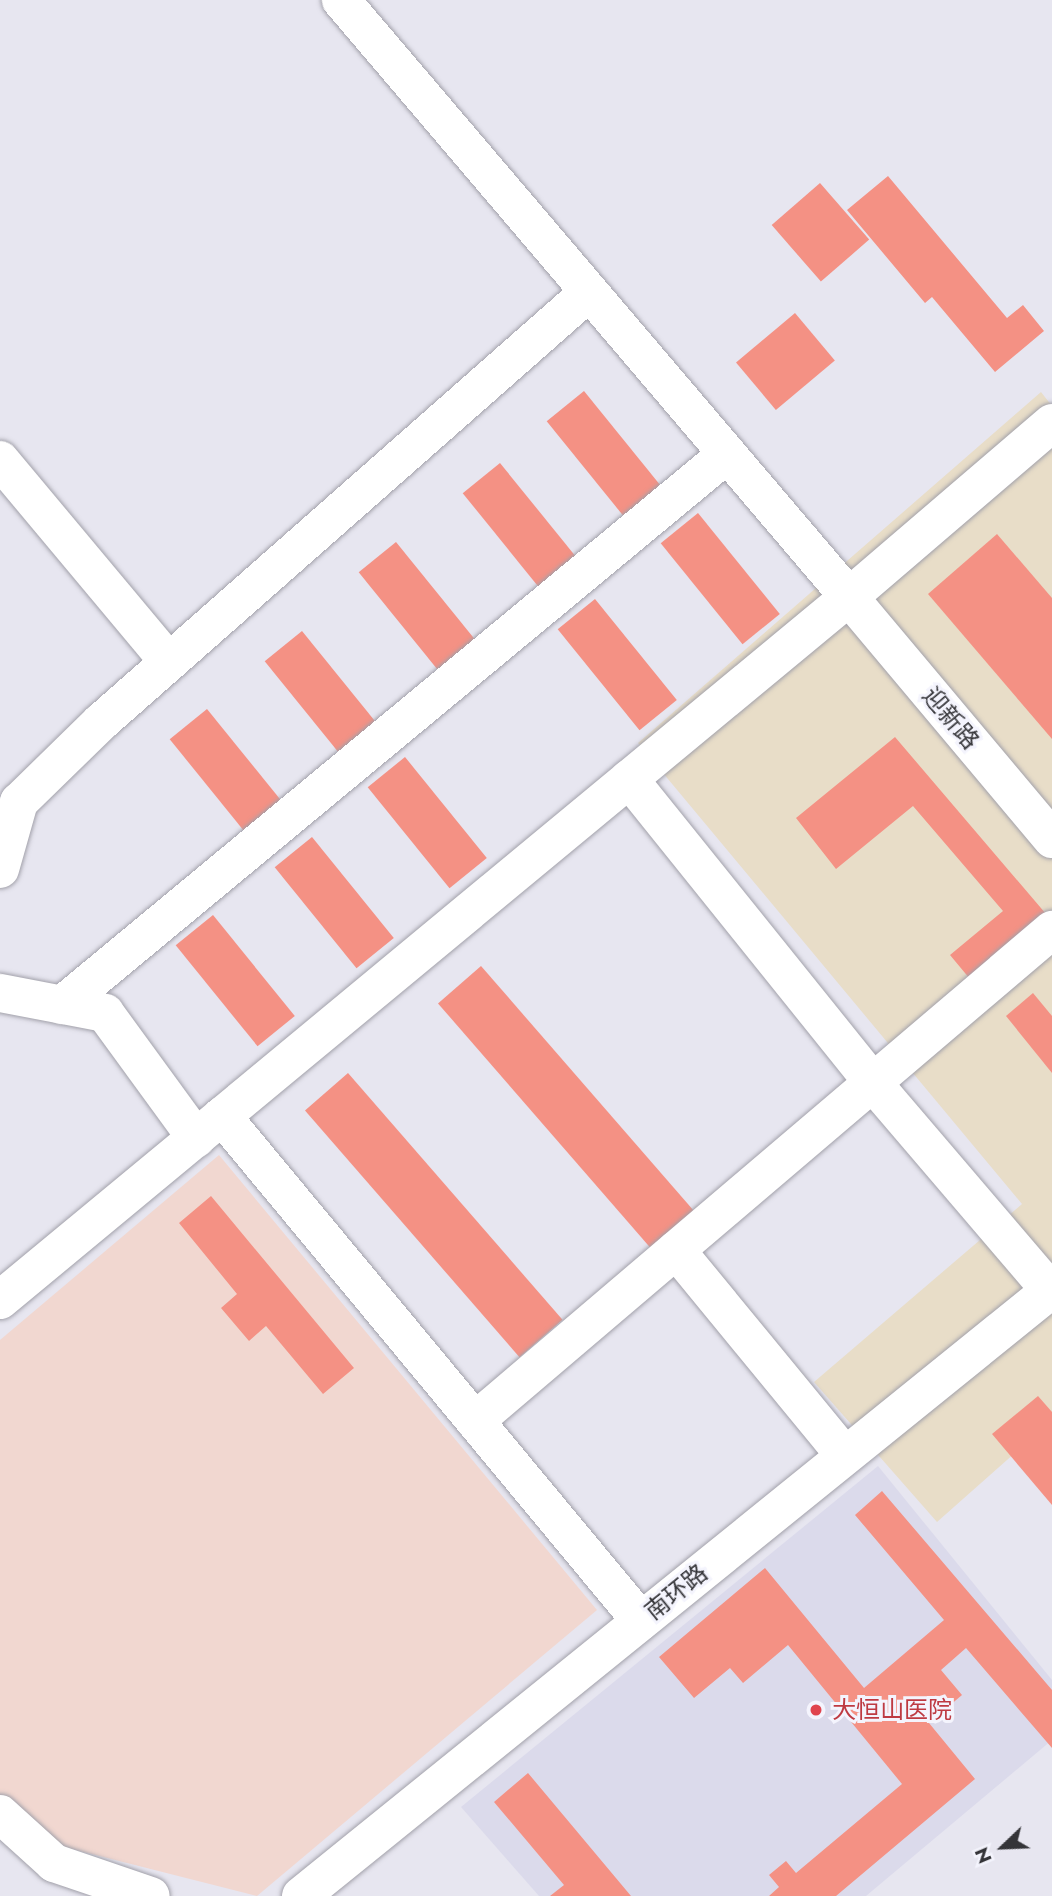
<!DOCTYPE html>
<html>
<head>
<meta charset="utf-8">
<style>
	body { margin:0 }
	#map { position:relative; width:1052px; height:1896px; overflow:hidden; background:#e7e6f0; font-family:Jost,"Noto Sans SC",sans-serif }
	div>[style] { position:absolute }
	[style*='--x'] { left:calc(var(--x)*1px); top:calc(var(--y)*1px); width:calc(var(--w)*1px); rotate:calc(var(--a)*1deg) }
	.commercial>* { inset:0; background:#e8ddc8 }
	.industrial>* { inset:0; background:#f1d7d0 }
	.built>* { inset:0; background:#dbdaeb }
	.building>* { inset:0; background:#f49184; transform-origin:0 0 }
	.roads { filter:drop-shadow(0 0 2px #a2a1aa) drop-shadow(0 0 2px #a2a1aa) }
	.minor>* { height:38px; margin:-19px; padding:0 19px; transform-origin:19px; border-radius:19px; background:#fff }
	.major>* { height:38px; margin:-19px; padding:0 19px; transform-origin:19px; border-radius:19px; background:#fff }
	.dots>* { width:19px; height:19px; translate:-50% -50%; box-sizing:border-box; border:4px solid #f4f4fd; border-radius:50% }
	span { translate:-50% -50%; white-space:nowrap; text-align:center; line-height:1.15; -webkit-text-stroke:6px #f4f4fd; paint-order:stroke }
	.street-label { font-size:24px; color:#343438 }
	.health-label { font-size:24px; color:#be3a42 }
	.left { translate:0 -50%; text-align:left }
	.north { position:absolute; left:968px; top:1812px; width:70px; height:70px; -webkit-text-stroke:5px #f4f4fd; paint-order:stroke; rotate:247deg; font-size:19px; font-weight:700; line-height:28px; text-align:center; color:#343438 }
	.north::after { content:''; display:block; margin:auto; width:24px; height:32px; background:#343438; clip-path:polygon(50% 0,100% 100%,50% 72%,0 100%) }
</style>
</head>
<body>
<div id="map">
	<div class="commercial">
		<div style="clip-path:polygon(1041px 392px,1052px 406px,1052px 1420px,937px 1522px,814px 1382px,1022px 1204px,638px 743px)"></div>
	</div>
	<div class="industrial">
		<div style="clip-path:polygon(219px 1155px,597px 1610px,257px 1896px,64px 1847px,0 1795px,0 1340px)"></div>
	</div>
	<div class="built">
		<div style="clip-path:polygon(878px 1466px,1052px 1680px,1052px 1740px,866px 1896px,539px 1896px,461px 1807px)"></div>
	</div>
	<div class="building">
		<div style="clip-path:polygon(888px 176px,1007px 318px,1023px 305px,1044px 331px,995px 372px,932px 297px,925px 303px,847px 210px)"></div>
		<div style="left:820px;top:183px;width:75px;height:64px;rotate:49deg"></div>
		<div style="left:795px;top:313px;width:62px;height:77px;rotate:50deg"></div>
		<div style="left:584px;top:391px;width:130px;height:48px;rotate:51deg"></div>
		<div style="left:500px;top:463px;width:130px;height:48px;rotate:51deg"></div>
		<div style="left:698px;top:513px;width:130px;height:48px;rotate:51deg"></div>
		<div style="clip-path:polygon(997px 534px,1052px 598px,1052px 739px,928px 594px)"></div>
		<div style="left:396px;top:542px;width:130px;height:48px;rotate:51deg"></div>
		<div style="left:595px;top:599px;width:130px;height:48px;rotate:51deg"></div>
		<div style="left:302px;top:631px;width:130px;height:48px;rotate:51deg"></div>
		<div style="left:207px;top:709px;width:130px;height:48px;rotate:51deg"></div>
		<div style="clip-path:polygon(895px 737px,1052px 921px,975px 985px,950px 955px,1003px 911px,913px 806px,836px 869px,796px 818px)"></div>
		<div style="left:405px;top:757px;width:130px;height:48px;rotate:51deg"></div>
		<div style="left:312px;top:837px;width:130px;height:48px;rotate:51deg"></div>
		<div style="left:213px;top:915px;width:130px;height:48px;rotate:51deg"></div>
		<div style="left:481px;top:966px;width:327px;height:57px;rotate:49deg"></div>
		<div style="clip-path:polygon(1033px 993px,1052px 1016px,1052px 1073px,1006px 1016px)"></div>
		<div style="left:348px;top:1073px;width:327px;height:57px;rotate:49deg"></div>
		<div style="clip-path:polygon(211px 1196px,354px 1368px,323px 1394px,266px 1326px,249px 1341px,221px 1308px,237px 1294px,179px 1223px)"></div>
		<div style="clip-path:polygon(1038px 1396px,1052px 1412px,1052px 1505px,992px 1434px)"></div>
		<div style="clip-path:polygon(882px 1491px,1052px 1690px,1052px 1748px,966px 1648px,941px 1670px,962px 1695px,929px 1723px,975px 1779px,836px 1896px,769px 1896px,779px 1887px,769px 1875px,786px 1861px,796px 1873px,902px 1784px,788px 1645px,743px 1683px,730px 1668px,694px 1698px,659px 1657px,765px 1568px,864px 1688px,944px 1620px,855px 1515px)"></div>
		<div style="clip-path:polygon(528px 1773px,631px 1896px,550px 1896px,564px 1885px,494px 1802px)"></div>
	</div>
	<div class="roads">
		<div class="minor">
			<div style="--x:1052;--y:423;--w:267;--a:139.4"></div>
			<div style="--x:849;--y:597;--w:316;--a:50"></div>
			<div style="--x:0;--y:460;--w:263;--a:50.1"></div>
			<div style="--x:629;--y:779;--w:390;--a:51.2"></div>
			<div style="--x:873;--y:1083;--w:272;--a:49.5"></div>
			<div style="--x:0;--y:869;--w:70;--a:-74.2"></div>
			<div style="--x:19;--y:802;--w:115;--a:-44.3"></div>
			<div style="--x:101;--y:722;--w:650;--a:-41.38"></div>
			<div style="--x:0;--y:993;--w:107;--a:10.8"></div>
			<div style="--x:105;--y:1013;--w:155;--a:53.9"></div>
			<div style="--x:62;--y:1005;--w:864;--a:-39.64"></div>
			<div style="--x:222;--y:1116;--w:656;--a:50.32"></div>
			<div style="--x:676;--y:1250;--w:266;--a:50.6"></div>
			<div style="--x:475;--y:1421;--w:758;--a:-40.4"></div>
			<div style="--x:0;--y:1814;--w:73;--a:42.2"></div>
			<div style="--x:54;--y:1863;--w:102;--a:18.8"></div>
			<div style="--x:301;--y:1896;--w:966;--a:-38.95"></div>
		</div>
		<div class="major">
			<div style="--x:0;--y:1300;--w:1102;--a:-39.63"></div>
			<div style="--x:849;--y:597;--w:784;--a:-130.4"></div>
		</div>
	</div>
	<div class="dots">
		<div style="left:816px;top:1710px;background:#e0444e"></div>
	</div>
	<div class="street-label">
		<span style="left:951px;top:718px;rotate:50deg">迎新路</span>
		<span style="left:676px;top:1592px;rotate:-39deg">南环路</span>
	</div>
	<div class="health-label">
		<span class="left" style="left:832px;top:1710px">大恒山医院</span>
	</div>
	<div class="north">N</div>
</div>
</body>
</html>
